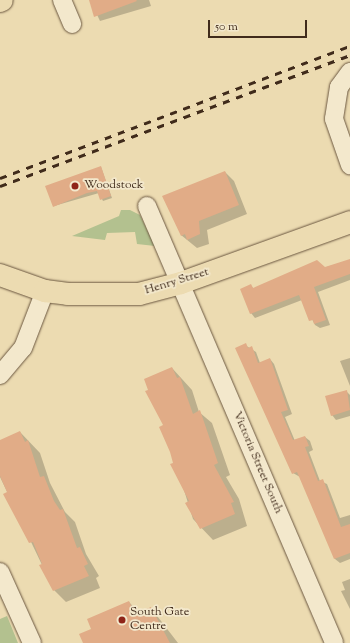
<!DOCTYPE html>
<html>
<head>
<meta charset="utf-8">
<style>
	body { margin:0 }
	#map { position:relative; width:350px; height:643px; overflow:hidden; background:#ecdbb1; font-family:"Sorts Mill Goudy",serif }
	div>[style] { position:absolute }
	[style*='--x'] { left:calc(var(--x)*1px); top:calc(var(--y)*1px); width:calc(var(--w)*1px); rotate:calc(var(--a)*1deg) }
	.green>* { inset:0; background:#b3c18f }
	.shadow>* { inset:0; background:#0003 }
	.building>* { inset:0; background:#e1ac87 }
	.roads { filter:drop-shadow(0 0 1px #6b5740) drop-shadow(0 0 1px #6b5740) }
	.minor>* { height:18px; margin:-9px; padding:0 9px; transform-origin:9px; border-radius:9px; background:#f3e8cc }
	.major>* { height:22px; margin:-11px; padding:0 11px; transform-origin:11px; border-radius:11px; background:#ecdbb1 }
	.rail>* { height:3px; margin-top:-1.5px; transform-origin:0; background:repeating-linear-gradient(90deg,#402b1b 0 7px,transparent 0 14px) }
	.dots>* { width:11px; height:11px; translate:-50% -50%; box-sizing:border-box; border:2px solid #f3e8cc; border-radius:50% }
	span { translate:-50% -50%; white-space:nowrap; text-align:center; line-height:1.15; -webkit-text-stroke:3.5px #f3e8cc; paint-order:stroke }
	.poi-label { font-size:12px; color:#402b1b }
	.left { translate:0 -50%; text-align:left }
	.street-label { font-size:12px; color:#402b1b }
	.scale { position:absolute; left:208px; top:20px; width:99px; height:18px; box-sizing:border-box; border:2px solid #402b1b; border-top:0; padding-left:5px; font-size:12px; line-height:14px; white-space:nowrap; color:#402b1b; -webkit-text-stroke:3px #f3e8cc; paint-order:stroke }
</style>
</head>
<body>
<div id="map">
	<div class="green">
		<div style="clip-path:polygon(121px 210px,130px 210px,140px 215px,155px 246px,137px 244px,135px 232px,107px 233px,105px 240px,72px 236px,119px 216px)"></div>
		<div style="clip-path:polygon(7px 616px,18px 643px,0 643px,0 619px)"></div>
	</div>
	<div class="shadow">
		<div style="clip-path:polygon(90px 0,149px 0,151px 6px,100px 21px)"></div>
		<div style="clip-path:polygon(101px 167px,112px 198px,103px 201px,99px 193px,54px 206px)"></div>
		<div style="clip-path:polygon(225px 172px,234px 181px,247px 214px,207px 230px,209px 244px,197px 248px,181px 235px)"></div>
		<div style="clip-path:polygon(350px 260px,350px 280px,318px 292px,330px 325px,320px 328px,315px 325px,302px 300px,255px 318px,251px 313px,251px 286px,254px 289px)"></div>
		<div style="clip-path:polygon(245px 345px,256px 352px,260px 363px,270px 359px,274px 364px,292px 414px,285px 417px,295px 441px,305px 437px,310px 441px,313px 450px,309px 452px,320px 481px,327px 484px,340px 518px,350px 515px,350px 559px,340px 563px,335px 559px,300px 477px,293px 473px)"></div>
		<div style="clip-path:polygon(350px 358px,350px 386px,340px 361px)"></div>
		<div style="clip-path:polygon(172px 368px,192px 390px,199px 412px,212px 423px,230px 475px,226px 477px,239px 499px,247px 526px,213px 540px,193px 519px,164px 426px)"></div>
		<div style="clip-path:polygon(346px 391px,350px 395px,350px 416px,336px 420px,332px 415px)"></div>
		<div style="clip-path:polygon(20px 432px,40px 453px,50px 483px,65px 512px,75px 522px,86px 554px,99px 576px,96px 578px,100px 588px,66px 602px,54px 590px,0 477px,0 441px)"></div>
		<div style="clip-path:polygon(350px 579px,350px 609px,341px 591px,345px 590px,342px 582px)"></div>
		<div style="clip-path:polygon(129px 602px,139px 613px,151px 608px,178px 643px,84px 643px,93px 630px)"></div>
	</div>
	<div class="building">
		<div style="clip-path:polygon(89px 0,136px 0,137px 1px,94px 17px)"></div>
		<div style="clip-path:polygon(101px 166px,111px 196px,100px 200px,97px 191px,87px 193px,53px 207px,45px 186px)"></div>
		<div style="clip-path:polygon(225px 171px,239px 205px,199px 221px,200px 234px,187px 240px,185px 234px,181px 236px,162px 196px)"></div>
		<div style="clip-path:polygon(350px 259px,350px 274px,314px 287px,326px 320px,314px 324px,313px 320px,309px 321px,299px 295px,250px 314px,240px 289px,251px 284px,253px 288px,317px 260px,325px 267px)"></div>
		<div style="clip-path:polygon(246px 343px,248px 348px,252px 346px,258px 363px,270px 358px,288px 410px,281px 412px,293px 440px,305px 436px,309px 446px,305px 447px,318px 481px,323px 479px,341px 527px,350px 524px,350px 553px,334px 559px,297px 472px,292px 474px,235px 348px)"></div>
		<div style="clip-path:polygon(172px 367px,177px 378px,180px 377px,193px 414px,200px 410px,218px 463px,214px 465px,234px 502px,231px 503px,235px 514px,200px 529px,185px 503px,189px 501px,170px 464px,173px 463px,170px 452px,159px 427px,163px 425px,145px 391px,148px 390px,144px 379px)"></div>
		<div style="clip-path:polygon(347px 390px,350px 410px,331px 416px,325px 396px)"></div>
		<div style="clip-path:polygon(20px 431px,25px 442px,28px 440px,40px 477px,44px 476px,54px 501px,60px 510px,63px 509px,77px 548px,80px 547px,88px 564px,84px 566px,89px 576px,53px 591px,39px 565px,42px 564px,33px 542px,29px 543px,3px 494px,7px 492px,0 476px,0 440px)"></div>
		<div style="clip-path:polygon(129px 601px,135px 614px,151px 607px,170px 643px,83px 643px,79px 634px,91px 629px,87px 619px)"></div>
	</div>
	<div class="roads">
		<div class="minor">
			<div style="--x:62;--y:0;--w:26;--a:67"></div>
			<div style="--x:350;--y:72;--w:19;--a:126"></div>
			<div style="--x:339;--y:87;--w:32;--a:99"></div>
			<div style="--x:334;--y:119;--w:49;--a:70.8"></div>
			<div style="--x:147;--y:206;--w:475;--a:66.8"></div>
			<div style="--x:0;--y:375;--w:35;--a:-50"></div>
			<div style="--x:23;--y:348;--w:61;--a:-68.9"></div>
			<div style="--x:0;--y:572;--w:78;--a:65.7"></div>
		</div>
		<div class="major">
			<div style="--x:0;--y:1;--w:2;--a:-27"></div>
			<div style="--x:0;--y:275;--w:48;--a:19.6"></div>
			<div style="--x:45;--y:291;--w:23;--a:7"></div>
			<div style="--x:68;--y:294;--w:71;--a:0"></div>
			<div style="--x:139;--y:294;--w:43;--a:-14.7"></div>
			<div style="--x:181;--y:283;--w:180;--a:-19.8"></div>
		</div>
	</div>
	<div class="rail">
		<div style="--x:0;--y:178;--w:374;--a:-20.7"></div>
		<div style="--x:0;--y:186;--w:374;--a:-20.5"></div>
	</div>
	<div class="dots">
		<div style="left:75px;top:186px;background:#8f2418"></div>
		<div style="left:122px;top:620px;background:#8f2418"></div>
	</div>
	<div class="poi-label">
		<span class="left" style="left:84px;top:186px">Woodstock</span>
		<span class="left" style="left:130px;top:620px">South Gate<br>Centre</span>
	</div>
	<div class="street-label">
		<span style="left:177px;top:282px;rotate:-17deg">Henry Street</span>
		<span style="left:257px;top:463px;rotate:67deg">Victoria Street South</span>
	</div>
	<div class="scale">50 m</div>
</div>
</body>
</html>
